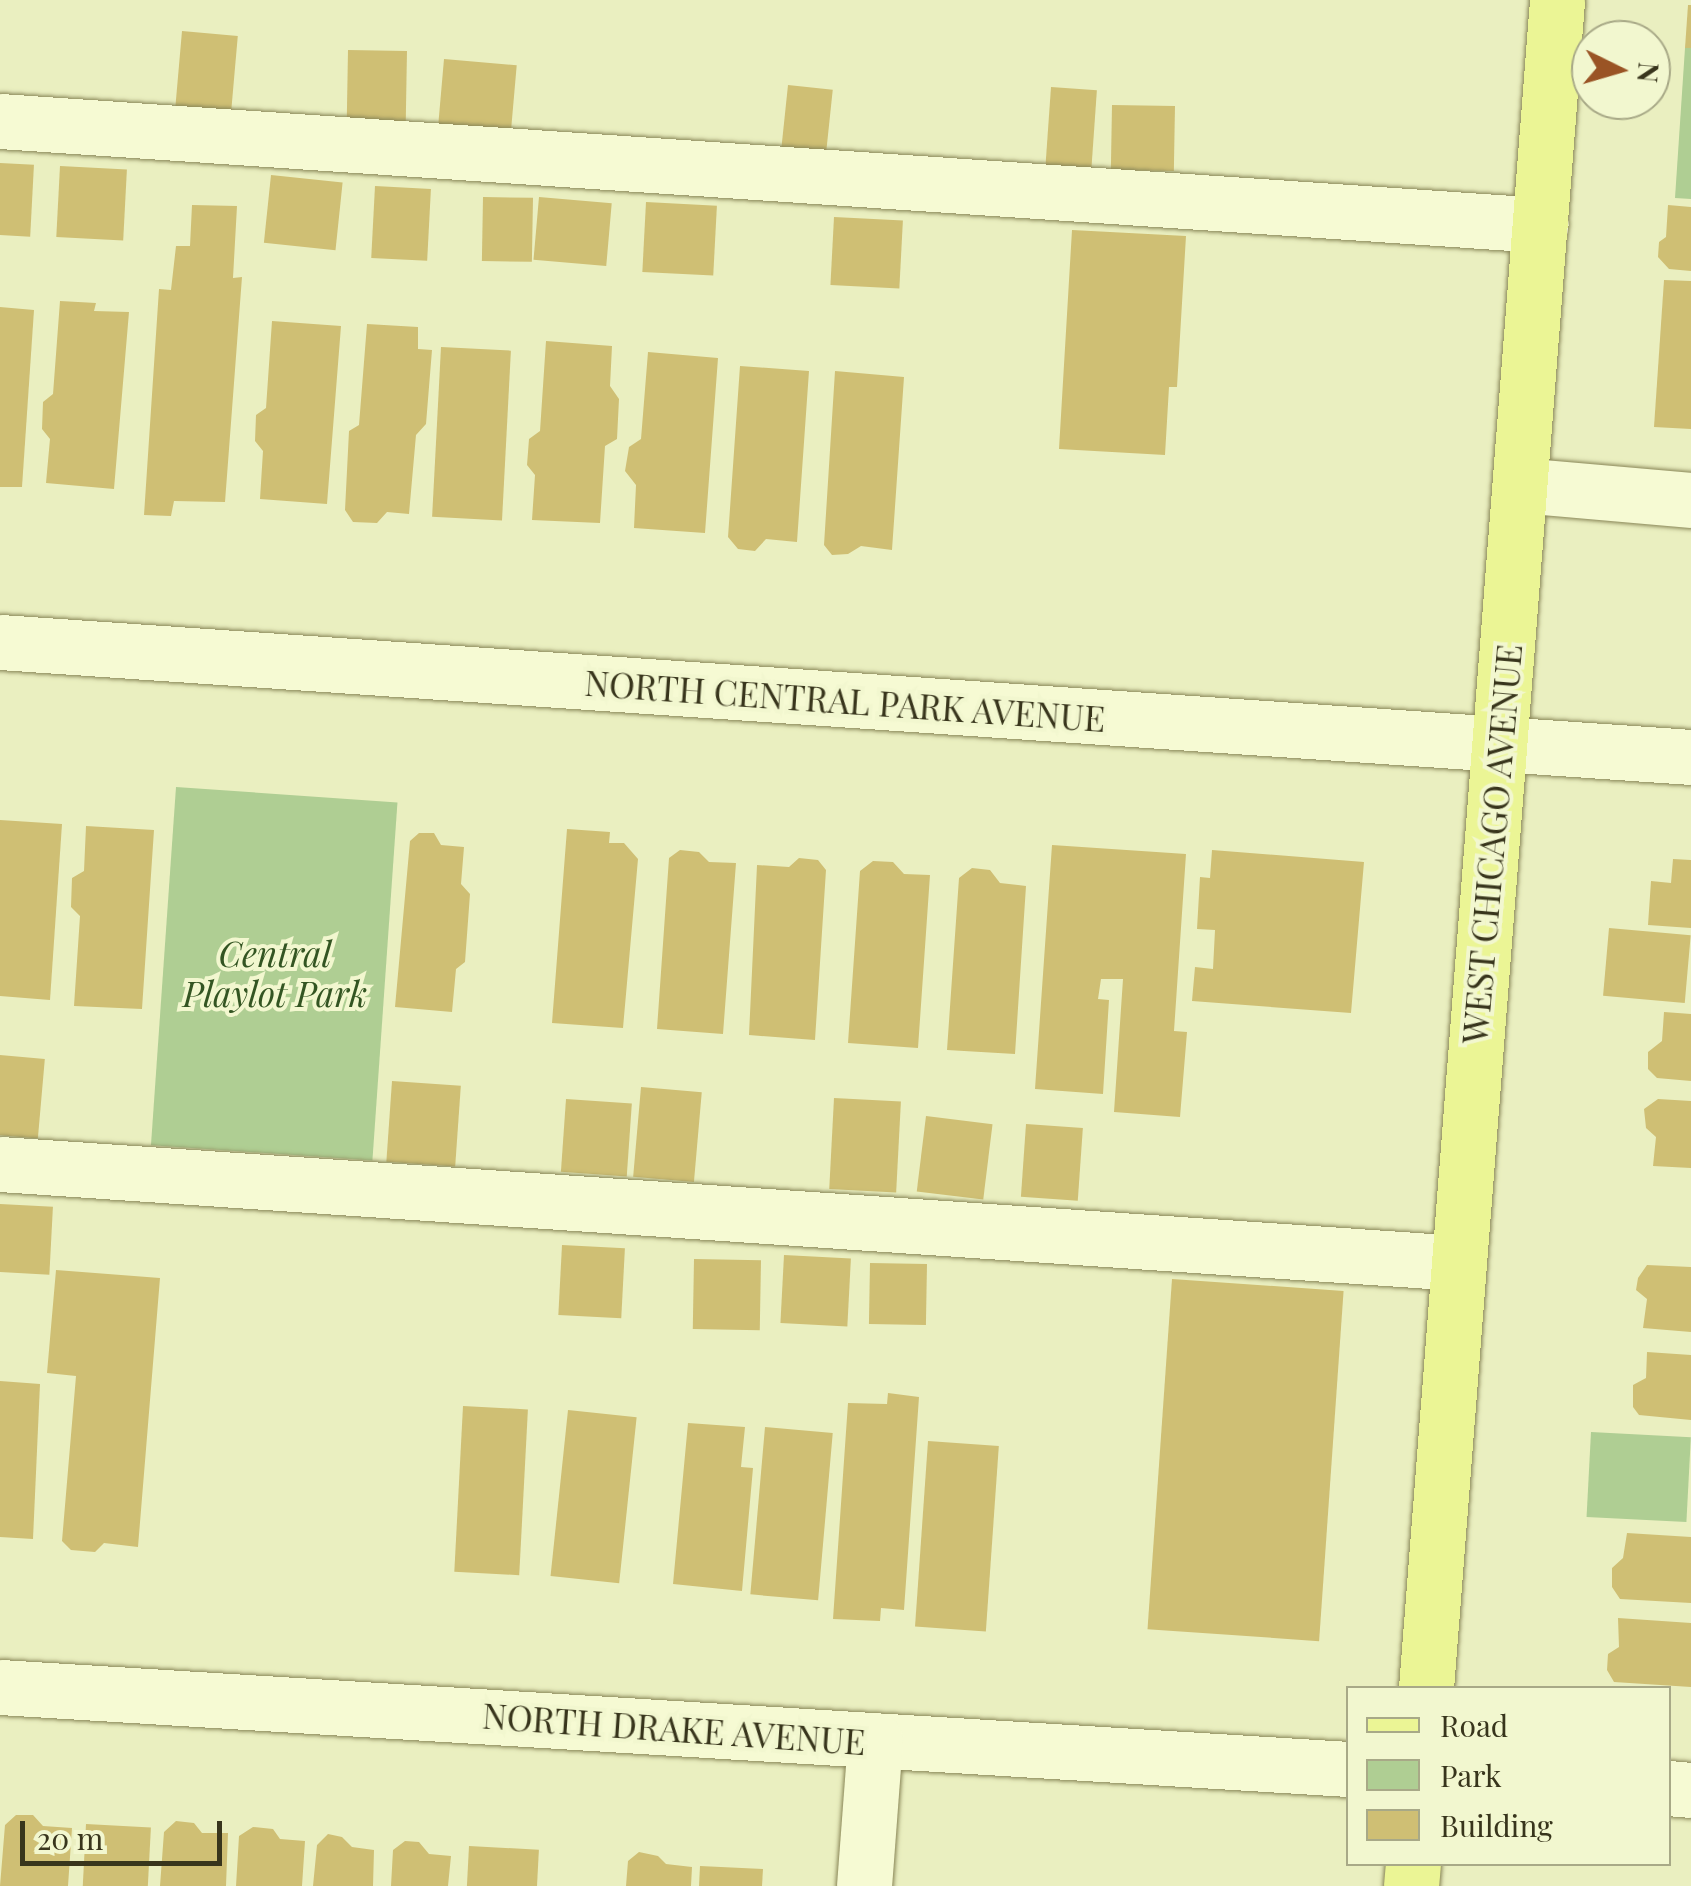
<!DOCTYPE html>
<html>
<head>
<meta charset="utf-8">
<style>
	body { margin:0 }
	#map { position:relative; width:1691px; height:1886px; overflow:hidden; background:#eaefc0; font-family:"Playfair Display",serif }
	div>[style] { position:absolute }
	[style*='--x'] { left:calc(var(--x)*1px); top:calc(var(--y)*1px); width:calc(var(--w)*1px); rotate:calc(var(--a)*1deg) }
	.green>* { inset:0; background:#afce93; transform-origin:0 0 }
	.building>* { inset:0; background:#cfbf74; transform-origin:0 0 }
	.roads { filter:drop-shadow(0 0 2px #898657) drop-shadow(0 0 2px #898657) }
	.minor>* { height:55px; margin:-27.5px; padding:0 27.5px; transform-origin:27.5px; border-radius:27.5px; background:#f6fad3 }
	.major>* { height:55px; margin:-27.5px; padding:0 27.5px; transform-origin:27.5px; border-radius:27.5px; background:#ebf595 }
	span { translate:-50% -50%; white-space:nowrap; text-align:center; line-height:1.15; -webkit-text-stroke:8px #f2f7cf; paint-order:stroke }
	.street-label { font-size:35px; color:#38351c }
	.park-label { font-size:35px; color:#352; font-style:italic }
	.legend { position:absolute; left:1346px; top:1686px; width:325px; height:180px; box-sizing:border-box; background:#f2f7cf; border:2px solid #a8a987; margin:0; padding:12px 18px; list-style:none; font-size:30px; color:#38351c }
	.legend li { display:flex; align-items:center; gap:20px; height:50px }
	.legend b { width:50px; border:2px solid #a8a987 }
	.north { position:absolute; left:1571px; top:20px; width:100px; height:100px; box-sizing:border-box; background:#f2f7cf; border:2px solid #a8a987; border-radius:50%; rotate:95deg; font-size:28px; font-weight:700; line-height:40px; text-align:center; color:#38351c }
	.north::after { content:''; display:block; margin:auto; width:35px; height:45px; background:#9a5425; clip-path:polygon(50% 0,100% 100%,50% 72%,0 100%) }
	.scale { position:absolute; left:20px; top:1821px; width:202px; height:45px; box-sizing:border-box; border:5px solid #38351c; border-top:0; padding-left:12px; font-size:30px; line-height:35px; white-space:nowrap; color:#38351c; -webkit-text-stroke:8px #f2f7cf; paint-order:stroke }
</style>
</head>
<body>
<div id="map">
	<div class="green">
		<div style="clip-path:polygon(1685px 48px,1691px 48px,1691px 199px,1675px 198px)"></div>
		<div style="left:176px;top:787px;width:222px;height:359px;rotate:4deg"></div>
		<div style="left:1591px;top:1432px;width:100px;height:85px;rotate:3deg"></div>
	</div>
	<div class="building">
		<div style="clip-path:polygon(1688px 5px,1691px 5px,1691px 48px,1685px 48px)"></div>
		<div style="left:182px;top:31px;width:56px;height:83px;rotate:5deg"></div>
		<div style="left:348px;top:50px;width:59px;height:71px;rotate:1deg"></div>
		<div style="left:444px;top:59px;width:73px;height:65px;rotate:5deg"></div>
		<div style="left:788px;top:85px;width:45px;height:65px;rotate:6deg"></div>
		<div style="left:1051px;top:87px;width:46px;height:82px;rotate:4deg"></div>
		<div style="left:1112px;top:105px;width:63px;height:65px;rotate:1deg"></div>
		<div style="left:0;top:163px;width:34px;height:72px;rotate:3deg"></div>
		<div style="left:60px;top:166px;width:67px;height:71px;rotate:3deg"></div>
		<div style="left:271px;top:175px;width:72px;height:68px;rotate:6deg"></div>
		<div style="left:375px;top:186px;width:56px;height:72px;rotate:3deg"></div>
		<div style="left:483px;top:197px;width:50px;height:64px;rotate:1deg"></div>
		<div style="left:539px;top:197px;width:73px;height:63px;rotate:5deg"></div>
		<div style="left:646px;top:202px;width:71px;height:70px;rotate:3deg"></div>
		<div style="clip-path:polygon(192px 205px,237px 206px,233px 278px,242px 277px,225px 502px,174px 501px,171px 516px,144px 515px,159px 289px,171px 290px,176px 246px,190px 246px)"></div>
		<div style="clip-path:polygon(1668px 205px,1691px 207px,1691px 271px,1669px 269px,1658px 257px,1659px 242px,1666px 237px)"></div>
		<div style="left:834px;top:217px;width:69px;height:68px;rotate:3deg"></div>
		<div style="clip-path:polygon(1072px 230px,1186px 236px,1177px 387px,1169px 387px,1165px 455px,1059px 449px)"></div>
		<div style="clip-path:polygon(1664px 280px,1691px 281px,1691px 429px,1654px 427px)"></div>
		<div style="clip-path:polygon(60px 301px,96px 303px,94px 311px,129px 312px,114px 489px,46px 483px,50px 439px,42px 429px,43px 402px,53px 394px)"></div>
		<div style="clip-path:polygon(0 307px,34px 310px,22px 487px,0 487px)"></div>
		<div style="clip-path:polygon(272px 321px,341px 326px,327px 504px,260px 499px,263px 451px,255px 441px,256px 415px,266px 408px)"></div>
		<div style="clip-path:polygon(367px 324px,418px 327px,418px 349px,432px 350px,426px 424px,416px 435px,409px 514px,387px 512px,377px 523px,353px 522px,345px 510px,349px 431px,359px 425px)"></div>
		<div style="clip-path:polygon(546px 341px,612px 346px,610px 386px,619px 399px,617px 439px,605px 446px,600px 523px,532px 520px,535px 475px,527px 465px,529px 439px,540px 431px)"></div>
		<div style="left:441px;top:347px;width:70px;height:170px;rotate:3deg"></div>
		<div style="clip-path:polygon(648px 352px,718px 358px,705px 533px,634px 528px,636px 485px,625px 471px,629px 447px,641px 439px)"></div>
		<div style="clip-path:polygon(740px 366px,809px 371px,797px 542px,766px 539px,755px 551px,738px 549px,728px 537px)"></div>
		<div style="clip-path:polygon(835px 371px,904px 377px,892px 550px,861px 546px,848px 554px,832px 555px,824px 545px)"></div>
		<div style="clip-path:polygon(0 820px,62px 824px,50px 1000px,0 996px)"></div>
		<div style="clip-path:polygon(86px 826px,154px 830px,142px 1009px,74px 1006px,80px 916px,71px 907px,72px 878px,84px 871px)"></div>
		<div style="clip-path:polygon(567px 829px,610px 832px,609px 843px,624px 843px,638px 859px,623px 1028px,552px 1023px)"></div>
		<div style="clip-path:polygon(419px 833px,434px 833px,441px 845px,464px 847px,461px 884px,470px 894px,465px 962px,456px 969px,452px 1012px,395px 1007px,410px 841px)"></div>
		<div style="clip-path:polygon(1052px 845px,1186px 854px,1174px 1031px,1187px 1032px,1180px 1117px,1114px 1112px,1123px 979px,1101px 979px,1098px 999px,1109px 1000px,1103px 1094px,1035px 1089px)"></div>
		<div style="clip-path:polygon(680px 850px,699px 852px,709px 862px,736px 863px,723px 1034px,657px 1029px,669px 858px)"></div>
		<div style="clip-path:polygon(1212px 850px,1364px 862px,1351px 1013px,1192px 1001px,1195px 967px,1213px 969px,1215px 930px,1197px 929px,1200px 877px,1210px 878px)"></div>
		<div style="clip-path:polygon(799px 858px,818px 860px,826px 870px,815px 1040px,749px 1035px,757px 865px,789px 867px)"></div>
		<div style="clip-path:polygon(1673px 859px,1691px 860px,1691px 928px,1648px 925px,1651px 881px,1671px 883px)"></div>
		<div style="clip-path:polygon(873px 861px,893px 862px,904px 874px,930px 875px,918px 1048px,848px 1043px,860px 871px)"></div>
		<div style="clip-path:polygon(972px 868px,990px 870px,1000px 883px,1026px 886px,1015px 1054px,947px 1050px,959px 878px)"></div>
		<div style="left:1609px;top:928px;width:82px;height:68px;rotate:5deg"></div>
		<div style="clip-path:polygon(1664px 1012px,1691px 1014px,1691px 1081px,1657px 1078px,1648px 1069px,1648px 1052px,1662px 1041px)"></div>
		<div style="left:0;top:1055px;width:45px;height:80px;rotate:5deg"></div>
		<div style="left:392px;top:1081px;width:69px;height:81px;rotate:4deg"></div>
		<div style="left:641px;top:1087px;width:61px;height:90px;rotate:5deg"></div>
		<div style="left:834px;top:1098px;width:67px;height:91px;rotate:3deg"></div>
		<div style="left:566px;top:1099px;width:66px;height:73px;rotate:4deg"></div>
		<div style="clip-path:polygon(1658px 1099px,1691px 1101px,1691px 1168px,1653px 1166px,1656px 1137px,1646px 1128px,1644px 1109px)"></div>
		<div style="left:926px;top:1116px;width:67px;height:76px;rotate:7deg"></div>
		<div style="left:1026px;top:1124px;width:57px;height:73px;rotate:4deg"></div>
		<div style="left:0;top:1204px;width:53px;height:68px;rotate:3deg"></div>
		<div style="left:562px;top:1245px;width:63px;height:70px;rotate:3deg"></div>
		<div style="left:784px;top:1255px;width:67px;height:68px;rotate:3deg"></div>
		<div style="left:694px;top:1259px;width:67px;height:70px;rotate:1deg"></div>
		<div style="left:870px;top:1263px;width:57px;height:61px;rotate:1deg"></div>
		<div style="clip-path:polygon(1647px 1265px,1691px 1267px,1691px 1332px,1643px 1328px,1647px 1299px,1636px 1290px,1638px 1278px)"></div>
		<div style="clip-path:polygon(56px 1270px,160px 1278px,138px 1547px,104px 1543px,95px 1552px,71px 1550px,62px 1541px,76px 1376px,47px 1373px)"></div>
		<div style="left:1172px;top:1279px;width:172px;height:351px;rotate:4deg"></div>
		<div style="clip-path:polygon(1647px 1352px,1691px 1355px,1691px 1420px,1639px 1415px,1633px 1407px,1633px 1385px,1646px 1378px)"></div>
		<div style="clip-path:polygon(0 1381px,40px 1384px,33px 1539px,0 1537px)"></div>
		<div style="clip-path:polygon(888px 1393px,919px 1397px,904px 1610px,881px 1608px,880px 1621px,833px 1619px,848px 1403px,887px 1404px)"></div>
		<div style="left:463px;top:1406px;width:65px;height:166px;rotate:3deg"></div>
		<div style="left:568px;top:1410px;width:69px;height:167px;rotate:6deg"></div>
		<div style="clip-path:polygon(688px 1423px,745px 1427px,741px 1467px,753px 1468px,742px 1591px,673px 1584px)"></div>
		<div style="left:765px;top:1427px;width:68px;height:168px;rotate:5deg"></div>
		<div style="left:928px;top:1441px;width:71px;height:186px;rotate:4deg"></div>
		<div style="clip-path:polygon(1627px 1533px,1691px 1537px,1691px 1603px,1620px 1599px,1612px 1587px,1612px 1568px,1623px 1558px)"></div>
		<div style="clip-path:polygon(1618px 1618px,1691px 1623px,1691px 1687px,1614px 1682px,1607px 1670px,1608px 1654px,1619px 1647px)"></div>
		<div style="clip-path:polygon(16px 1815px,33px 1815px,43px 1826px,72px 1828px,68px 1886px,0 1886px,5px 1825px)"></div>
		<div style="clip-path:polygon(176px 1821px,194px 1823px,202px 1833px,228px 1833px,226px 1886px,160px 1886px,164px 1832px)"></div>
		<div style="left:86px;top:1824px;width:65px;height:62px;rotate:3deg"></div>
		<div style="clip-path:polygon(253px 1827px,273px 1829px,280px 1839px,305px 1841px,302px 1886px,236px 1886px,239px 1836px)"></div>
		<div style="clip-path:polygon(328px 1834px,342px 1837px,352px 1847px,374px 1850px,373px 1886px,313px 1886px,317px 1845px)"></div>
		<div style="clip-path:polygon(405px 1841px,419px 1842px,429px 1854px,451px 1856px,448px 1886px,391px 1886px,393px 1850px)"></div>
		<div style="left:469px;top:1846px;width:70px;height:40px;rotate:3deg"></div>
		<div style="clip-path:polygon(639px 1852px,658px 1856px,666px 1864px,692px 1867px,691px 1886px,626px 1886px,628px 1861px)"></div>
		<div style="clip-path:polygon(700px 1866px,763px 1869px,762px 1886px,699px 1886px)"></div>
	</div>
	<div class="roads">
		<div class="minor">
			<div style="--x:0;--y:121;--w:1544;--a:3.86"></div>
			<div style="--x:1520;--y:485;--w:172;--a:5"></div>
			<div style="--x:0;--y:642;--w:1695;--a:3.89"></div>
			<div style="--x:0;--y:1164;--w:1461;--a:3.88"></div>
			<div style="--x:0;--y:1687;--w:1350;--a:3.48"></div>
			<div style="--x:1668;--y:1788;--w:23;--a:5"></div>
			<div style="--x:864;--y:1886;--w:146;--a:-85.7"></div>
		</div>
		<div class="major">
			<div style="--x:1426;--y:1688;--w:1693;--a:-85.56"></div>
			<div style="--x:1411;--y:1886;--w:22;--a:-85"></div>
		</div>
	</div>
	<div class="street-label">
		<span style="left:845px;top:700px;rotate:4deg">NORTH CENTRAL PARK AVENUE</span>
		<span style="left:1491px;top:844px;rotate:-85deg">WEST CHICAGO AVENUE</span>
		<span style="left:674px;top:1728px;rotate:4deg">NORTH DRAKE AVENUE</span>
	</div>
	<div class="park-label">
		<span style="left:275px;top:973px">Central<br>Playlot Park</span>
	</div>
	<ul class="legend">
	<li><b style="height:12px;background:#ebf595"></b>Road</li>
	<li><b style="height:28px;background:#afce93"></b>Park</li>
	<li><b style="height:28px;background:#cfbf74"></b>Building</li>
	</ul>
	<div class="north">N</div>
	<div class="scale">20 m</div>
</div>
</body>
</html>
